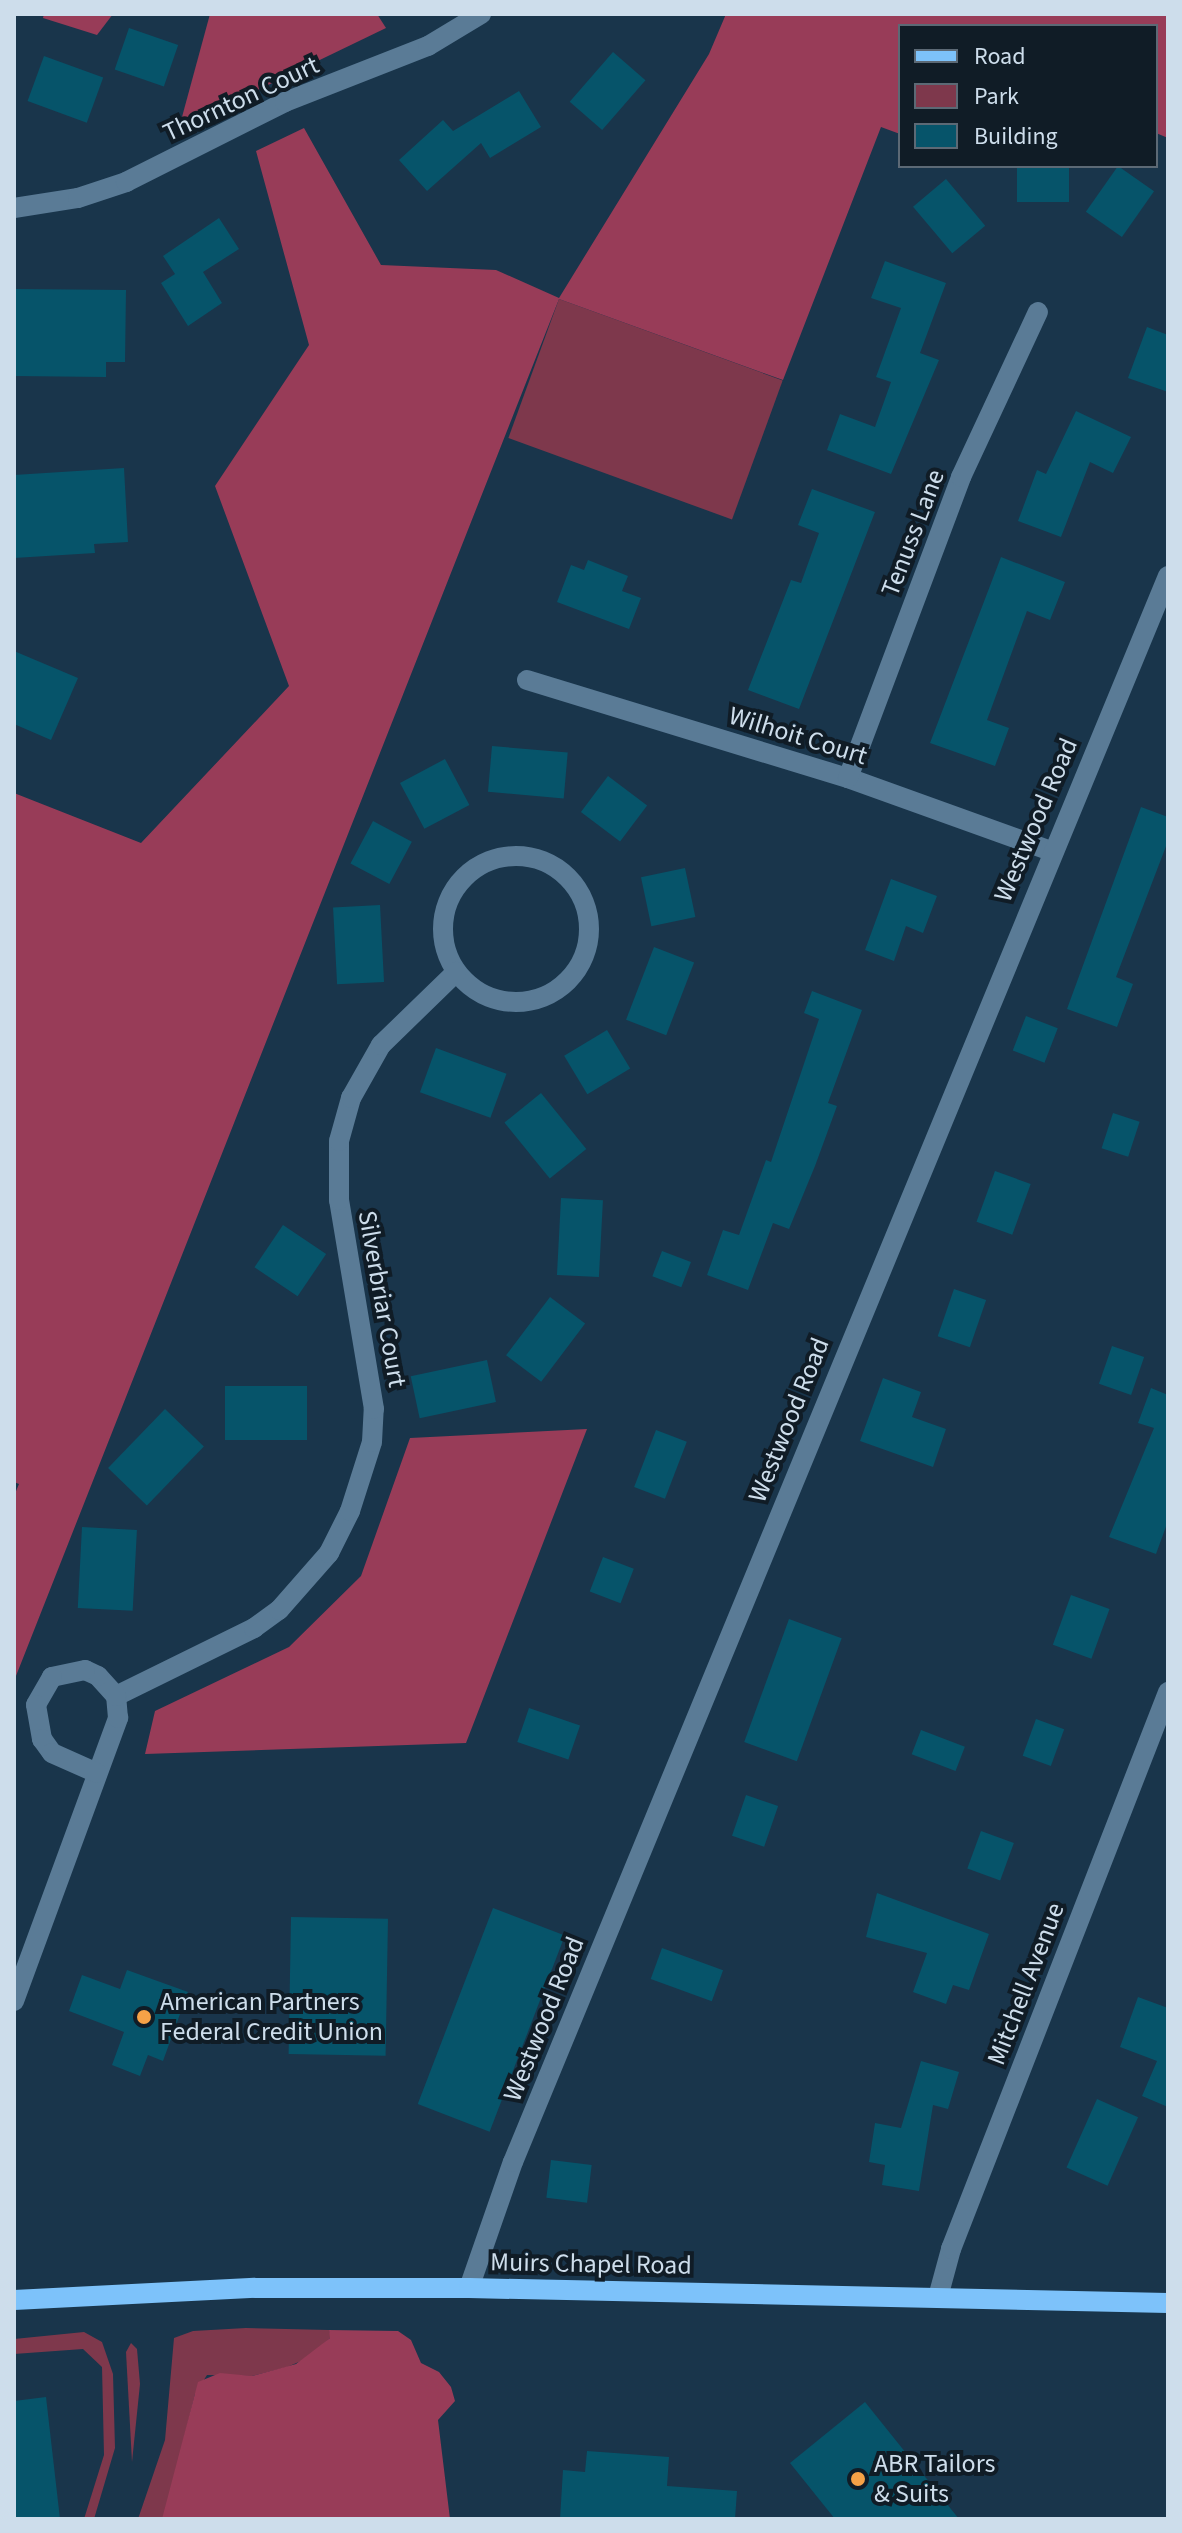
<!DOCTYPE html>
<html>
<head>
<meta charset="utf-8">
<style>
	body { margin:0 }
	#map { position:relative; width:1182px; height:2533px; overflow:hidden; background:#19354b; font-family:"Source Sans 3",sans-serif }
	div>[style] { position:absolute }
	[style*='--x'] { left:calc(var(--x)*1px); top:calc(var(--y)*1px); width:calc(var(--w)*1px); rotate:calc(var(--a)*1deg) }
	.green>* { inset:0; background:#7e384c; transform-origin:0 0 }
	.forest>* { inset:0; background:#983c58 }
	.building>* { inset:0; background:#06546a; transform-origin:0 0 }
	.minor>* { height:20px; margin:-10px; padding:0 10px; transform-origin:10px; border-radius:10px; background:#5a7b96 }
	.minor>.ring { margin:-10px; padding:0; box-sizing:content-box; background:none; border:20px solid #5a7b96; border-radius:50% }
	.major>* { height:20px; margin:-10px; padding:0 10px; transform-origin:10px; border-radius:10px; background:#7dc2fa }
	.dots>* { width:22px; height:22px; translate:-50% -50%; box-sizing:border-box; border:4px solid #101c26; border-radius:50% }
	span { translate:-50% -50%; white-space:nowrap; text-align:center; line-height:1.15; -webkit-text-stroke:8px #101c26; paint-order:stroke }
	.street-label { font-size:26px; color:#cdddeb }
	.poi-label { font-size:26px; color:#cdddeb }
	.left { translate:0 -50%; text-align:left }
	.frame { position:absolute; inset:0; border:16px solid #cdddeb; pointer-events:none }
	.legend { position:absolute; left:898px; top:24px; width:260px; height:144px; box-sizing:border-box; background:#101c26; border:2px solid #5c6975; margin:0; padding:10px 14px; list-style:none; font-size:24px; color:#cdddeb }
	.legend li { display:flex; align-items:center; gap:16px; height:40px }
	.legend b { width:40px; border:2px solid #5c6975 }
</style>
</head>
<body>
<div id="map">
	<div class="green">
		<div style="left:559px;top:299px;width:238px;height:148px;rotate:20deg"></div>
		<div style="clip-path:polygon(246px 2328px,329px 2330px,331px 2337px,308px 2358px,287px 2367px,252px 2376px,207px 2375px,195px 2394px,165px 2514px,162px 2519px,138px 2519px,165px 2440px,174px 2338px,193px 2331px)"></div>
		<div style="clip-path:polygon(84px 2332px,102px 2342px,113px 2374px,115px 2448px,94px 2519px,84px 2519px,104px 2455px,102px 2367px,83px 2349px,14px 2354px,14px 2339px)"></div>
		<div style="clip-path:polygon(131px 2343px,137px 2349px,140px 2384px,132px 2462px,126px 2352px)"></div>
	</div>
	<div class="forest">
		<div style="clip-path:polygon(44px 14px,113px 14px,97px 35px,43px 18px)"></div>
		<div style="clip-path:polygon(210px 14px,377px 14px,386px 28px,179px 128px)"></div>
		<div style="clip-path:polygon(726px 14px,1168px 14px,1168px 138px,1156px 133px,1156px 26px,900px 26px,900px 134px,881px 127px,783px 380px,559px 299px,14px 1681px,14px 1496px,19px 1484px,14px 1482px,14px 793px,141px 843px,289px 686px,215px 486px,309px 345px,256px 151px,304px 128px,381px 265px,496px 270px,559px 298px,709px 54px)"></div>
		<div style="clip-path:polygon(587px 1429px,466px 1743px,145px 1754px,155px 1711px,289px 1647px,361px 1576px,410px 1438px)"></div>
		<div style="clip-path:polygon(329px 2330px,398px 2331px,411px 2340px,421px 2363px,439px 2372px,451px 2387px,455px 2401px,438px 2420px,450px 2519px,162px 2519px,198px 2382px,220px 2373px,252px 2376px,296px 2364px,330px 2338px)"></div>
	</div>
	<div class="building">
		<div style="left:129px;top:28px;width:52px;height:44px;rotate:19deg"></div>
		<div style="left:613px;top:52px;width:43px;height:66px;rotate:41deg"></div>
		<div style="left:44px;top:56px;width:63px;height:48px;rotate:20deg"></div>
		<div style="clip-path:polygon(519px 91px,541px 127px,490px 158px,481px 143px,427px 191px,399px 160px,443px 120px,453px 131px)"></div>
		<div style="left:1017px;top:166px;width:52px;height:36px"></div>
		<div style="left:1118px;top:166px;width:44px;height:56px;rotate:35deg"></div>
		<div style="left:946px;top:179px;width:61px;height:43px;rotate:50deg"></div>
		<div style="clip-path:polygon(219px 218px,239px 249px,203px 272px,222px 303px,188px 326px,161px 283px,175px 274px,163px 256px)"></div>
		<div style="clip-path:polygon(885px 261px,946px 283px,920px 353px,939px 360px,891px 474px,827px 450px,840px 414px,875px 427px,891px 382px,876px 377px,901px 308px,871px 298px)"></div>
		<div style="clip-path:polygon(14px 289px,126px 290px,125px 362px,106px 362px,106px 377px,14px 376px)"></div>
		<div style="clip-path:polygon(1147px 327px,1168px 335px,1168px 392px,1128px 378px)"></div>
		<div style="clip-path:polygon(1076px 411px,1131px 437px,1113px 473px,1090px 462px,1061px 537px,1018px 521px,1037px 470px,1046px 474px)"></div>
		<div style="clip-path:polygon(124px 468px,128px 542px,94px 544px,95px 553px,14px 558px,14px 475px)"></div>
		<div style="clip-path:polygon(812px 489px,875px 512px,799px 709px,748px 690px,791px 580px,801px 583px,819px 533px,798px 525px)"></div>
		<div style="clip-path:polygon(1001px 557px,1065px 582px,1050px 620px,1027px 611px,987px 720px,1009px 728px,995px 766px,930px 743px)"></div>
		<div style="clip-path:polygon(588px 560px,628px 576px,622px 591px,641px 598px,629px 629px,557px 602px,571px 565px,584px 570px)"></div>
		<div style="clip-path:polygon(14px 651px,78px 678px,51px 740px,14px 724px)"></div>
		<div style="left:492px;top:746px;width:76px;height:46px;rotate:5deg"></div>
		<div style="left:445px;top:759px;width:52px;height:51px;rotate:62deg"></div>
		<div style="left:608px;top:776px;width:49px;height:45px;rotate:37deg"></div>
		<div style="clip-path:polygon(1141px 807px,1168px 817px,1168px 841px,1116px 977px,1133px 984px,1117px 1027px,1067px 1009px)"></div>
		<div style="left:373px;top:821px;width:44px;height:48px;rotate:28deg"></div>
		<div style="left:685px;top:868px;width:50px;height:45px;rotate:78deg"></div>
		<div style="clip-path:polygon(891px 879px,937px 896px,923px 933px,906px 926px,894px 961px,865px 950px)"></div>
		<div style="left:380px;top:905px;width:77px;height:47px;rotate:87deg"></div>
		<div style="left:654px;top:947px;width:43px;height:78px;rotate:21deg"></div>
		<div style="clip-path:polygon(812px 991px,862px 1010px,828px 1103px,837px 1106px,815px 1166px,789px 1229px,773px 1223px,748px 1290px,707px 1275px,723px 1230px,739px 1235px,766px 1160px,771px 1162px,819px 1019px,804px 1013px)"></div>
		<div style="left:1026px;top:1016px;width:34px;height:37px;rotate:21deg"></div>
		<div style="left:607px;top:1030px;width:45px;height:50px;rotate:59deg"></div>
		<div style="left:436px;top:1048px;width:75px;height:47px;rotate:20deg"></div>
		<div style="left:541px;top:1093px;width:72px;height:47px;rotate:51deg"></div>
		<div style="left:1113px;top:1113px;width:28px;height:37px;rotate:18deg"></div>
		<div style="left:995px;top:1171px;width:38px;height:54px;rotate:20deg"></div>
		<div style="left:561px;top:1198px;width:42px;height:77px;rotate:3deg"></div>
		<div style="left:283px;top:1225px;width:52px;height:51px;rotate:34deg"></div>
		<div style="left:662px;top:1251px;width:31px;height:27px;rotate:21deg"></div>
		<div style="left:954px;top:1289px;width:34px;height:50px;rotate:19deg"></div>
		<div style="left:550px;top:1297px;width:44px;height:73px;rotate:37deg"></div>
		<div style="left:1112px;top:1346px;width:34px;height:40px;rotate:19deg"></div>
		<div style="left:487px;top:1360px;width:43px;height:78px;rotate:78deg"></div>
		<div style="clip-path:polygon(883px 1378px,921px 1392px,912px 1417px,946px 1429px,933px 1467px,860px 1441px)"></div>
		<div style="left:225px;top:1386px;width:82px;height:54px"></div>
		<div style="clip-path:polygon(1151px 1388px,1168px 1395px,1168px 1521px,1156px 1554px,1109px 1537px,1154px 1428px,1138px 1423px)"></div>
		<div style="left:165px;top:1409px;width:54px;height:82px;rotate:44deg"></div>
		<div style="left:656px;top:1430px;width:33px;height:61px;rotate:21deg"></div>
		<div style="left:82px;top:1527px;width:55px;height:81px;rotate:3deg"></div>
		<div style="left:603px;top:1557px;width:33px;height:37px;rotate:21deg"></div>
		<div style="left:1071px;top:1595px;width:41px;height:53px;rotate:20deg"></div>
		<div style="left:789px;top:1619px;width:56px;height:131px;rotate:20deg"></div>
		<div style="left:529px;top:1708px;width:54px;height:36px;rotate:19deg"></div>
		<div style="left:1036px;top:1719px;width:30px;height:39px;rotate:20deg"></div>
		<div style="left:921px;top:1730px;width:47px;height:26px;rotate:21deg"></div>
		<div style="left:746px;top:1795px;width:34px;height:43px;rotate:19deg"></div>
		<div style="left:981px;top:1831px;width:35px;height:40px;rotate:20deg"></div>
		<div style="clip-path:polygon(877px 1893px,989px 1934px,969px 1990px,953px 1985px,946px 2004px,913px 1992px,927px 1953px,866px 1937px)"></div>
		<div style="left:493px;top:1908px;width:77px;height:210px;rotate:21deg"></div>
		<div style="left:291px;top:1917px;width:97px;height:137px;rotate:1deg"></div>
		<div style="left:662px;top:1948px;width:65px;height:33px;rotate:20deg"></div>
		<div style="clip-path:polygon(127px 1970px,188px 1992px,163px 2061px,148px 2055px,140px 2076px,112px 2065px,124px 2032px,69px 2011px,82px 1975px,120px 1989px)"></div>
		<div style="clip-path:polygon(1138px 1997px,1168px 2008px,1168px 2107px,1142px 2096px,1157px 2061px,1120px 2047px)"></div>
		<div style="clip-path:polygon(921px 2061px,959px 2072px,948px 2109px,933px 2105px,919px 2191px,882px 2185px,885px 2165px,869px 2162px,875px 2123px,901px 2128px)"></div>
		<div style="left:1097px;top:2099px;width:45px;height:75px;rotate:24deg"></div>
		<div style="left:551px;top:2160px;width:41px;height:38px;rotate:7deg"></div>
		<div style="clip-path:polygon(46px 2397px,60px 2519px,14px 2519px,14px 2401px)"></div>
		<div style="clip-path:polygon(865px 2402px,959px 2519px,835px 2519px,790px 2463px)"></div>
		<div style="clip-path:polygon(587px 2451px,669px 2457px,667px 2486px,737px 2491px,735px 2519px,560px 2519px,563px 2470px,585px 2472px)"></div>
	</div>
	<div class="minor">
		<div style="--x:14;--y:208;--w:65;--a:-8.9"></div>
		<div style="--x:78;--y:198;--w:51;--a:-18.4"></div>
		<div style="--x:126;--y:182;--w:178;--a:-26.7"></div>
		<div style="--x:285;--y:102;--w:154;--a:-21.4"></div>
		<div style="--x:428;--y:46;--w:62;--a:-31.1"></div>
		<div style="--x:527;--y:680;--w:336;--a:17"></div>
		<div style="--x:848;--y:778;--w:216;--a:19.8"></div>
		<div style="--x:848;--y:778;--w:322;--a:-69.4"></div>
		<div style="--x:961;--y:477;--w:182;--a:-65"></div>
		<div class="ring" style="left:443px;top:856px;width:126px;height:126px"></div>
		<div style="--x:116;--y:1696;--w:154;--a:-26.2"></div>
		<div style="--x:254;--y:1628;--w:31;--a:-36"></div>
		<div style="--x:279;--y:1610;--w:76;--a:-48.7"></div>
		<div style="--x:329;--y:1553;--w:47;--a:-63.4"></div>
		<div style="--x:350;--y:1511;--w:72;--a:-72.3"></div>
		<div style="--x:372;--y:1442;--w:33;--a:-87"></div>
		<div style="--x:374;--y:1409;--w:212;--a:-99.5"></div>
		<div style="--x:339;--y:1200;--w:59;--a:-90"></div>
		<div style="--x:339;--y:1141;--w:45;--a:-74.4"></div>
		<div style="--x:351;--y:1098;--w:61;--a:-60.5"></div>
		<div style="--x:381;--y:1045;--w:105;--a:-44.2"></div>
		<div style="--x:14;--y:2001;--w:302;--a:-69.8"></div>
		<div style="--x:118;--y:1718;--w:22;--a:-95"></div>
		<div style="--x:116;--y:1696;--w:27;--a:-132"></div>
		<div style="--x:98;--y:1676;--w:14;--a:-155"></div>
		<div style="--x:85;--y:1670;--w:34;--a:168"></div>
		<div style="--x:52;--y:1677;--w:32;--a:120"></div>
		<div style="--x:36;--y:1705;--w:35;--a:80"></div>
		<div style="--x:42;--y:1739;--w:17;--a:54"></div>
		<div style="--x:52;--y:1753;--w:49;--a:24"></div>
		<div style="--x:469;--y:2288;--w:133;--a:-70.8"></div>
		<div style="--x:513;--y:2162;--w:1716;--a:-67.56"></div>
		<div style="--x:938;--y:2297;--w:50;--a:-74.8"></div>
		<div style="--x:951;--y:2249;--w:598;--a:-68.71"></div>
	</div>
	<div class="major">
		<div style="--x:14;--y:2300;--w:241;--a:-2.9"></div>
		<div style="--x:255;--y:2288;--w:214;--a:0"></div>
		<div style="--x:469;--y:2288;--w:699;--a:1.23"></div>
	</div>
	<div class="dots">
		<div style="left:144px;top:2017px;background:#f6a247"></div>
		<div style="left:858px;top:2479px;background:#f6a247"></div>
	</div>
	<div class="street-label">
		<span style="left:241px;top:99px;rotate:-25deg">Thornton Court</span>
		<span style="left:913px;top:533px;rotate:-69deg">Tenuss Lane</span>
		<span style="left:798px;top:736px;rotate:17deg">Wilhoit Court</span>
		<span style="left:1036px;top:820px;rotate:-67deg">Westwood Road</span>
		<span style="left:382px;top:1299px;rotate:80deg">Silverbriar Court</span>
		<span style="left:789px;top:1420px;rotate:-68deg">Westwood Road</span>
		<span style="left:1026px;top:1984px;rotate:-69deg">Mitchell Avenue</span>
		<span style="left:544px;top:2019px;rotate:-68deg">Westwood Road</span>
		<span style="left:591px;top:2264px;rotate:1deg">Muirs Chapel Road</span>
	</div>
	<div class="poi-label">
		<span class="left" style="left:160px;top:2017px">American Partners<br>Federal Credit Union</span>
		<span class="left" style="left:874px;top:2479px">ABR Tailors<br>&amp; Suits</span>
	</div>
	<div class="frame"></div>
	<ul class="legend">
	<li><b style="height:10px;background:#7dc2fa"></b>Road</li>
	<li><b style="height:22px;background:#7e384c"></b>Park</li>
	<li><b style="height:22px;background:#06546a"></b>Building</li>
	</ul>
</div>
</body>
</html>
